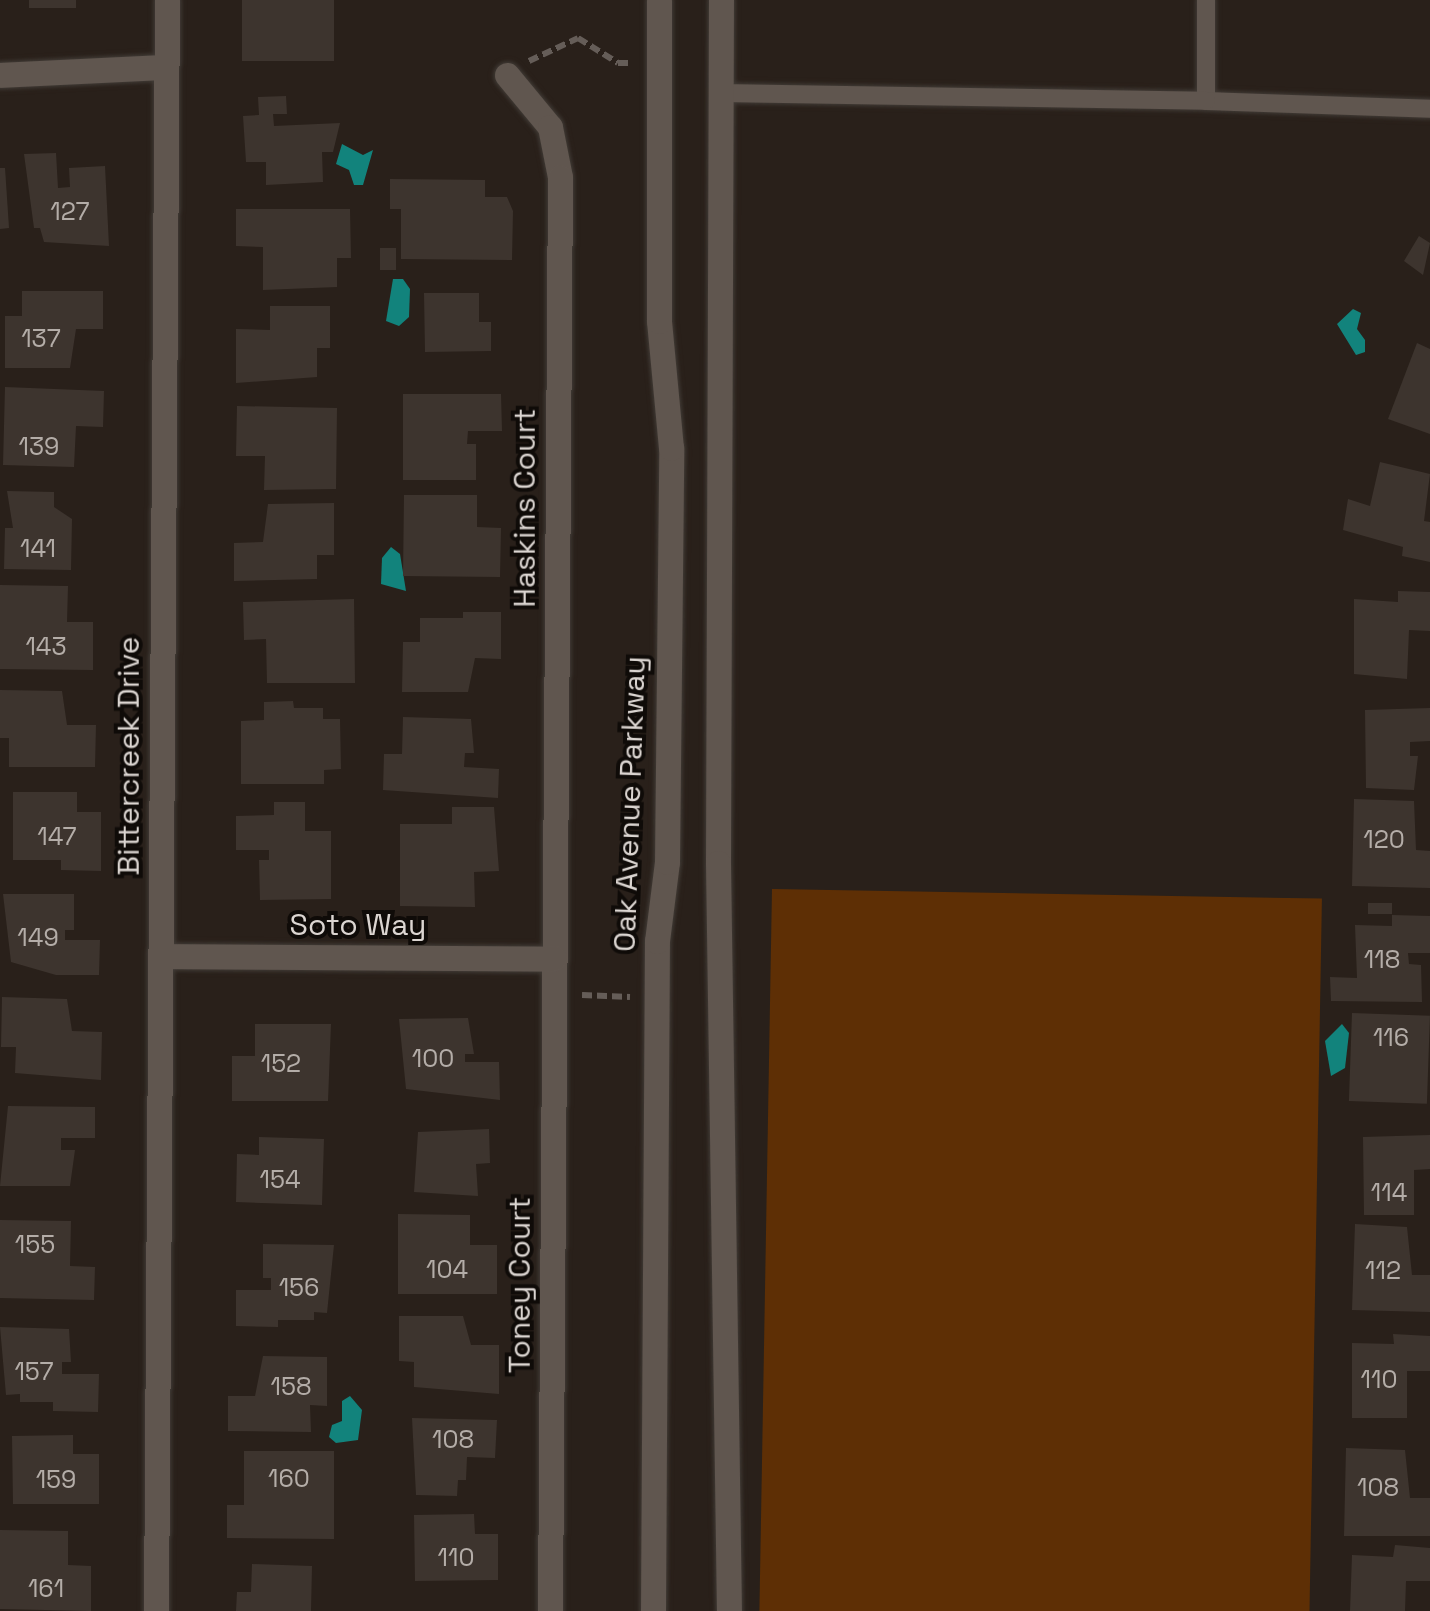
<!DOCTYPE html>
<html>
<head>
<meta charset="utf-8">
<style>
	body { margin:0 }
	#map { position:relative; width:1430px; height:1611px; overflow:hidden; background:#29201a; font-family:"Space Grotesk",sans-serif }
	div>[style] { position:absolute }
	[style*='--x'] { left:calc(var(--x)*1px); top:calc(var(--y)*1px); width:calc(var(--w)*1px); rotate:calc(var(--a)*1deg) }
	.green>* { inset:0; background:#5e2f05; transform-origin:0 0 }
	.water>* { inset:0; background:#12837c }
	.building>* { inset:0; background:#3d342e; transform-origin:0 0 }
	.path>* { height:6px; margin-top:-3px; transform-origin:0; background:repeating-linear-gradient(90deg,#655d58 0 10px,transparent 0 15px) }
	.roads { filter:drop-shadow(0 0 2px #413b36) drop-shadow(0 0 2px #413b36) }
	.service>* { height:18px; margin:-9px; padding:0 9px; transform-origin:9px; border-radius:9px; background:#60564f }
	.minor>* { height:25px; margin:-12.5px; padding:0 12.5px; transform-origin:12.5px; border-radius:12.5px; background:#60564f }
	.tertiary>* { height:25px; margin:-12.5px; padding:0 12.5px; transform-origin:12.5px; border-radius:12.5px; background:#60564f }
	span { translate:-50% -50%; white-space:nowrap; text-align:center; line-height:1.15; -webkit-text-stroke:8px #0f0b08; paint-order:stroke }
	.number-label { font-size:25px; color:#b4ada8 }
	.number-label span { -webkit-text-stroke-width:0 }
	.street-label { font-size:30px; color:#dbd5d1 }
</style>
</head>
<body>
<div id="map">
	<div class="green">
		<div style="left:772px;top:889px;width:550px;height:722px;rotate:1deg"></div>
	</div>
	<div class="water">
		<div style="clip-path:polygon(342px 144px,363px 155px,373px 150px,363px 185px,354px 185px,349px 170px,336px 164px)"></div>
		<div style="clip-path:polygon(393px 279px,403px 279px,410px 289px,409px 317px,399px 326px,386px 321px)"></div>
		<div style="clip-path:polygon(1353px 309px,1361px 313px,1357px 329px,1365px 340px,1365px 352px,1356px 355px,1337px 324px)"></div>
		<div style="clip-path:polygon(391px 547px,400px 554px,406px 591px,381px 584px,382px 558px)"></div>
		<div style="clip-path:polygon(1342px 1024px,1349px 1033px,1345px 1068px,1331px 1076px,1325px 1041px)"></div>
		<div style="clip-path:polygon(350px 1396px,362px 1410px,358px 1440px,336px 1443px,329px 1437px,332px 1425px,342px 1421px,342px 1401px)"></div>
	</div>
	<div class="building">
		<div style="left:29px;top:0;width:47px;height:8px"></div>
		<div style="left:242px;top:0;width:92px;height:61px"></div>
		<div style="clip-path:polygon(286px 96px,287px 114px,273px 114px,274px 126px,340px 123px,333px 152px,322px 152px,323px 182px,266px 185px,266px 162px,246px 162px,243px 116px,259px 115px,258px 97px)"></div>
		<div style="clip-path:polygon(56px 153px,58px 188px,70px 187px,69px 168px,105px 166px,109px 246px,44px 242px,40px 228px,34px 228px,24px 154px)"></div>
		<div style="clip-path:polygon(0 168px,5px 168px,9px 228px,0 229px)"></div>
		<div style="clip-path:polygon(390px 179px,485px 180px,485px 197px,507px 197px,513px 211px,512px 260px,401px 259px,401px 209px,390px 209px)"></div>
		<div style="clip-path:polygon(236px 209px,350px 209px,351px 258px,337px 258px,337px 287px,263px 290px,263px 247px,236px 246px)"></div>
		<div style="clip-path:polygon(1419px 236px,1430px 243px,1423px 275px,1404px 261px)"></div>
		<div style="left:380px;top:248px;width:16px;height:22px"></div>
		<div style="clip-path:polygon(22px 291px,103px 291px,103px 329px,76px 329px,70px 368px,5px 368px,5px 316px,22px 316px)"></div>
		<div style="clip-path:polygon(424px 293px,479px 293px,479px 322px,491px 322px,491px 351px,425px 352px)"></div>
		<div style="clip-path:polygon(270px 306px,330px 306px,330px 348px,317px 348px,317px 377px,236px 383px,236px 329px,270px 330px)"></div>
		<div style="clip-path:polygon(1417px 343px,1430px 349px,1430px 434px,1388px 419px)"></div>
		<div style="clip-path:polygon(5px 387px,104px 391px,103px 427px,76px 426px,74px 467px,3px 465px)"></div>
		<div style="clip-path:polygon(403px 394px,501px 394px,502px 431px,468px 431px,467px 444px,476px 444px,476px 480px,403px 480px)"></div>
		<div style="clip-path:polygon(237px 406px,337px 408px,336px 489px,264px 490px,265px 456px,236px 456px)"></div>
		<div style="clip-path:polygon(1380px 462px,1430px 474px,1424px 521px,1430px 522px,1430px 562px,1402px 556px,1403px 547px,1343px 530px,1348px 499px,1370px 506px)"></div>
		<div style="clip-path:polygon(7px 491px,54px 492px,54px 507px,72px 519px,71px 570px,4px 569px,5px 528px,13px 528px)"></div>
		<div style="clip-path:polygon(404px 495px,477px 495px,477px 527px,501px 528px,500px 577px,403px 576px)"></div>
		<div style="clip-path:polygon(334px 503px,334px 555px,317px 555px,317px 579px,234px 581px,234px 543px,263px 542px,268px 504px)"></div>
		<div style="clip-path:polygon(0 585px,68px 586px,67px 622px,93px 622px,93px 670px,0 669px)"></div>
		<div style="clip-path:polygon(1398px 591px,1430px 592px,1430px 631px,1409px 630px,1407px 679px,1354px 674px,1354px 599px,1398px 602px)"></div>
		<div style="clip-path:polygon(354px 599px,355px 683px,267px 683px,266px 639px,244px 640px,243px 602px)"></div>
		<div style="clip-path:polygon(463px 612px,501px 612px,501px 659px,475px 658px,468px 692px,402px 692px,403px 642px,420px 642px,420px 618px,463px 618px)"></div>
		<div style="clip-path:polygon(0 690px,62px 691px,67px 725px,96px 725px,95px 767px,9px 767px,9px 738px,0 738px)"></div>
		<div style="clip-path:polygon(293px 701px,294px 708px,323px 708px,323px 719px,340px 719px,341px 769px,324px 770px,324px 784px,241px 784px,241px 721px,264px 720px,264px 702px)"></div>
		<div style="clip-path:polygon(1430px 708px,1430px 741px,1410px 742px,1410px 756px,1418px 756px,1414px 790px,1366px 788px,1365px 710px)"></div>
		<div style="clip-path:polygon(403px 717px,471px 719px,474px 753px,465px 753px,464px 767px,499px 769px,498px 798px,383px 790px,384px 754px,402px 754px)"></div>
		<div style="clip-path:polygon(13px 792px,77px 792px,77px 812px,101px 812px,101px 871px,61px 870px,61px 860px,13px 860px)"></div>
		<div style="clip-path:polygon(1354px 799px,1414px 801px,1416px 850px,1430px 851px,1430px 888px,1352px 886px)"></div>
		<div style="clip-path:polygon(274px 802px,305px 802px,305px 831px,331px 831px,331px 899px,260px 900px,259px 860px,269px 860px,269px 850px,236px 850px,236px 816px,274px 815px)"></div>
		<div style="clip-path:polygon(452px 807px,494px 807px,499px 871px,474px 872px,475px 907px,400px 906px,400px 824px,452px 824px)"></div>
		<div style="clip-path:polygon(3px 894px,74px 894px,74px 930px,65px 930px,65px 940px,100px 940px,99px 975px,56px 975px,11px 962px)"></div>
		<div style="left:1368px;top:903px;width:24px;height:11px"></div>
		<div style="clip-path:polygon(1392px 915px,1430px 916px,1430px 953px,1408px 953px,1409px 964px,1421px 965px,1422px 1002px,1331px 1001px,1330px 977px,1357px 978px,1355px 925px,1392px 926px)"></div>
		<div style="clip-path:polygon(2px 997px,67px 999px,72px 1031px,102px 1032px,101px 1080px,15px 1073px,16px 1047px,1px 1047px)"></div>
		<div style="left:1352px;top:1013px;width:78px;height:88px;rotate:2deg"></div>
		<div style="clip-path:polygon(468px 1018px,474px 1054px,465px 1054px,465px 1062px,499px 1062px,500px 1100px,406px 1089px,399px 1019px)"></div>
		<div style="clip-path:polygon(255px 1024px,331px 1024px,328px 1101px,232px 1101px,232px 1056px,255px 1056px)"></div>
		<div style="clip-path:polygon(8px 1106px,95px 1107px,95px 1138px,61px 1138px,61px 1150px,75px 1150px,70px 1186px,0 1186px)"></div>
		<div style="clip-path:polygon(489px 1129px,490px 1163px,476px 1164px,478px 1196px,414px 1192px,418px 1132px)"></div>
		<div style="clip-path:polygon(1430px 1135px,1430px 1169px,1414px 1170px,1414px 1215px,1364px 1215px,1363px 1137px)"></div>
		<div style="clip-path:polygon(259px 1137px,324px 1139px,322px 1205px,236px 1202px,237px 1154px,259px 1155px)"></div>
		<div style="clip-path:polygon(398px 1214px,470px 1215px,470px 1245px,497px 1245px,497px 1294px,398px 1294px)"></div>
		<div style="clip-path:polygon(0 1220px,71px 1221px,70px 1266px,95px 1267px,94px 1300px,0 1298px)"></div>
		<div style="clip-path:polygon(1355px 1224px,1407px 1227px,1412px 1275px,1430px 1275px,1430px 1312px,1352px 1310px)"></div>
		<div style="clip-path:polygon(263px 1244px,334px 1245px,327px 1313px,314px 1312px,314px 1320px,278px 1320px,278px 1327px,236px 1326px,236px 1290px,271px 1290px,271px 1278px,263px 1278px)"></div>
		<div style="clip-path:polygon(399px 1316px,463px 1316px,471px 1345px,499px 1345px,499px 1394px,414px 1387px,414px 1362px,399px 1361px)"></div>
		<div style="clip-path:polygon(0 1327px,69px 1329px,71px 1362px,62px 1362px,62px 1374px,99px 1374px,98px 1412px,53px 1411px,53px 1402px,20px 1402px,20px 1394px,6px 1395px)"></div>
		<div style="clip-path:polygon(1393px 1334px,1430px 1336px,1430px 1371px,1407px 1371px,1407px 1418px,1352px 1418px,1352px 1343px,1394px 1344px)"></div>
		<div style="clip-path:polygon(263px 1356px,327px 1357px,327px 1406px,310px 1405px,311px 1432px,228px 1431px,228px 1396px,255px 1396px)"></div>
		<div style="clip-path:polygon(412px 1418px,497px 1420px,495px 1458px,467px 1457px,466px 1480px,458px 1480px,457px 1496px,416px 1495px)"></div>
		<div style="clip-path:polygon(73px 1435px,73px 1454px,99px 1454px,99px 1504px,13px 1504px,12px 1436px)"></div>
		<div style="clip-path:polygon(1346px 1448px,1405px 1450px,1410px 1498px,1430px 1498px,1430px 1536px,1344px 1536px)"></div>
		<div style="clip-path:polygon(244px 1451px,334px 1451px,334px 1539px,227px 1538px,227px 1505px,244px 1505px)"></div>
		<div style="clip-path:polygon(474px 1514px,475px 1534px,498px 1534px,498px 1580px,415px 1581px,414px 1515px)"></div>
		<div style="clip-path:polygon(0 1530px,68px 1531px,68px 1565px,91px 1566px,91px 1611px,0 1609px)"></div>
		<div style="clip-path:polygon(1395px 1545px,1430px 1548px,1430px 1581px,1406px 1581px,1405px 1611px,1350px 1611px,1352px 1555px,1393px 1557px)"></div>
		<div style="clip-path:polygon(252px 1564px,312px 1566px,311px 1611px,236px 1611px,237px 1592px,251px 1592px)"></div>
	</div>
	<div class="path">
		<div style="--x:529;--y:61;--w:54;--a:-25.1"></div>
		<div style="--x:578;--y:38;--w:47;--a:32"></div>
		<div style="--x:618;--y:63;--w:15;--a:0"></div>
		<div style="--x:582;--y:995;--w:48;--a:2.4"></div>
	</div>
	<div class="roads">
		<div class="service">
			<div style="--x:1206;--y:0;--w:101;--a:90"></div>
			<div style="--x:1206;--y:101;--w:224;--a:2"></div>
			<div style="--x:720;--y:93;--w:486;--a:0.9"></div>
		</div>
		<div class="minor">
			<div style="--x:0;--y:75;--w:166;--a:-2.8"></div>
			<div style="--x:507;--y:75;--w:67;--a:50.4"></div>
			<div style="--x:550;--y:127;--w:51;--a:78.7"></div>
			<div style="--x:560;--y:177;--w:1434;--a:90.4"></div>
			<div style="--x:161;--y:956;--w:393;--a:0.4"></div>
			<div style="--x:156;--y:1611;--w:1611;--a:-89.61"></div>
		</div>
		<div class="tertiary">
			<div style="--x:721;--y:0;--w:863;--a:90.2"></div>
			<div style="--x:718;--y:863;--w:748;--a:89.16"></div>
			<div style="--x:653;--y:1611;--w:670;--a:-89.66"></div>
			<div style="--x:657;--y:941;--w:80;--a:-82.8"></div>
			<div style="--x:667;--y:862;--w:414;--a:-89.4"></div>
			<div style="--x:671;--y:448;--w:128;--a:-95.4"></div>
			<div style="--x:659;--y:321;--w:321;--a:-90"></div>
		</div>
	</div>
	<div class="number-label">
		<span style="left:70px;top:211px">127</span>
		<span style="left:41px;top:338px">137</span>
		<span style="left:39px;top:446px">139</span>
		<span style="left:38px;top:548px">141</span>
		<span style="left:46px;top:646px">143</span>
		<span style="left:57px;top:836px">147</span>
		<span style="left:1384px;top:839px">120</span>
		<span style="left:38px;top:937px">149</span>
		<span style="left:1382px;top:959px">118</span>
		<span style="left:1391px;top:1037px">116</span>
		<span style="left:433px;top:1058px">100</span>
		<span style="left:281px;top:1063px">152</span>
		<span style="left:280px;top:1179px">154</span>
		<span style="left:1389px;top:1192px">114</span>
		<span style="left:35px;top:1244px">155</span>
		<span style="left:447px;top:1269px">104</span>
		<span style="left:1383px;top:1270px">112</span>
		<span style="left:299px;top:1287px">156</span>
		<span style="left:34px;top:1371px">157</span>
		<span style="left:1379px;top:1379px">110</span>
		<span style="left:291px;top:1386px">158</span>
		<span style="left:453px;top:1439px">108</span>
		<span style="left:289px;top:1478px">160</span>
		<span style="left:56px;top:1479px">159</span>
		<span style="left:1378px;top:1487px">108</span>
		<span style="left:456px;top:1557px">110</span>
		<span style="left:46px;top:1588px">161</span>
	</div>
	<div class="street-label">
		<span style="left:525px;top:508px;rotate:-90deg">Haskins Court</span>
		<span style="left:129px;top:756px;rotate:-90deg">Bittercreek Drive</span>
		<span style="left:630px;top:804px;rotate:-88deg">Oak Avenue Parkway</span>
		<span style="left:358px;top:925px">Soto Way</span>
		<span style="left:520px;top:1285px;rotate:-90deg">Toney Court</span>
	</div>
</div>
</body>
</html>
